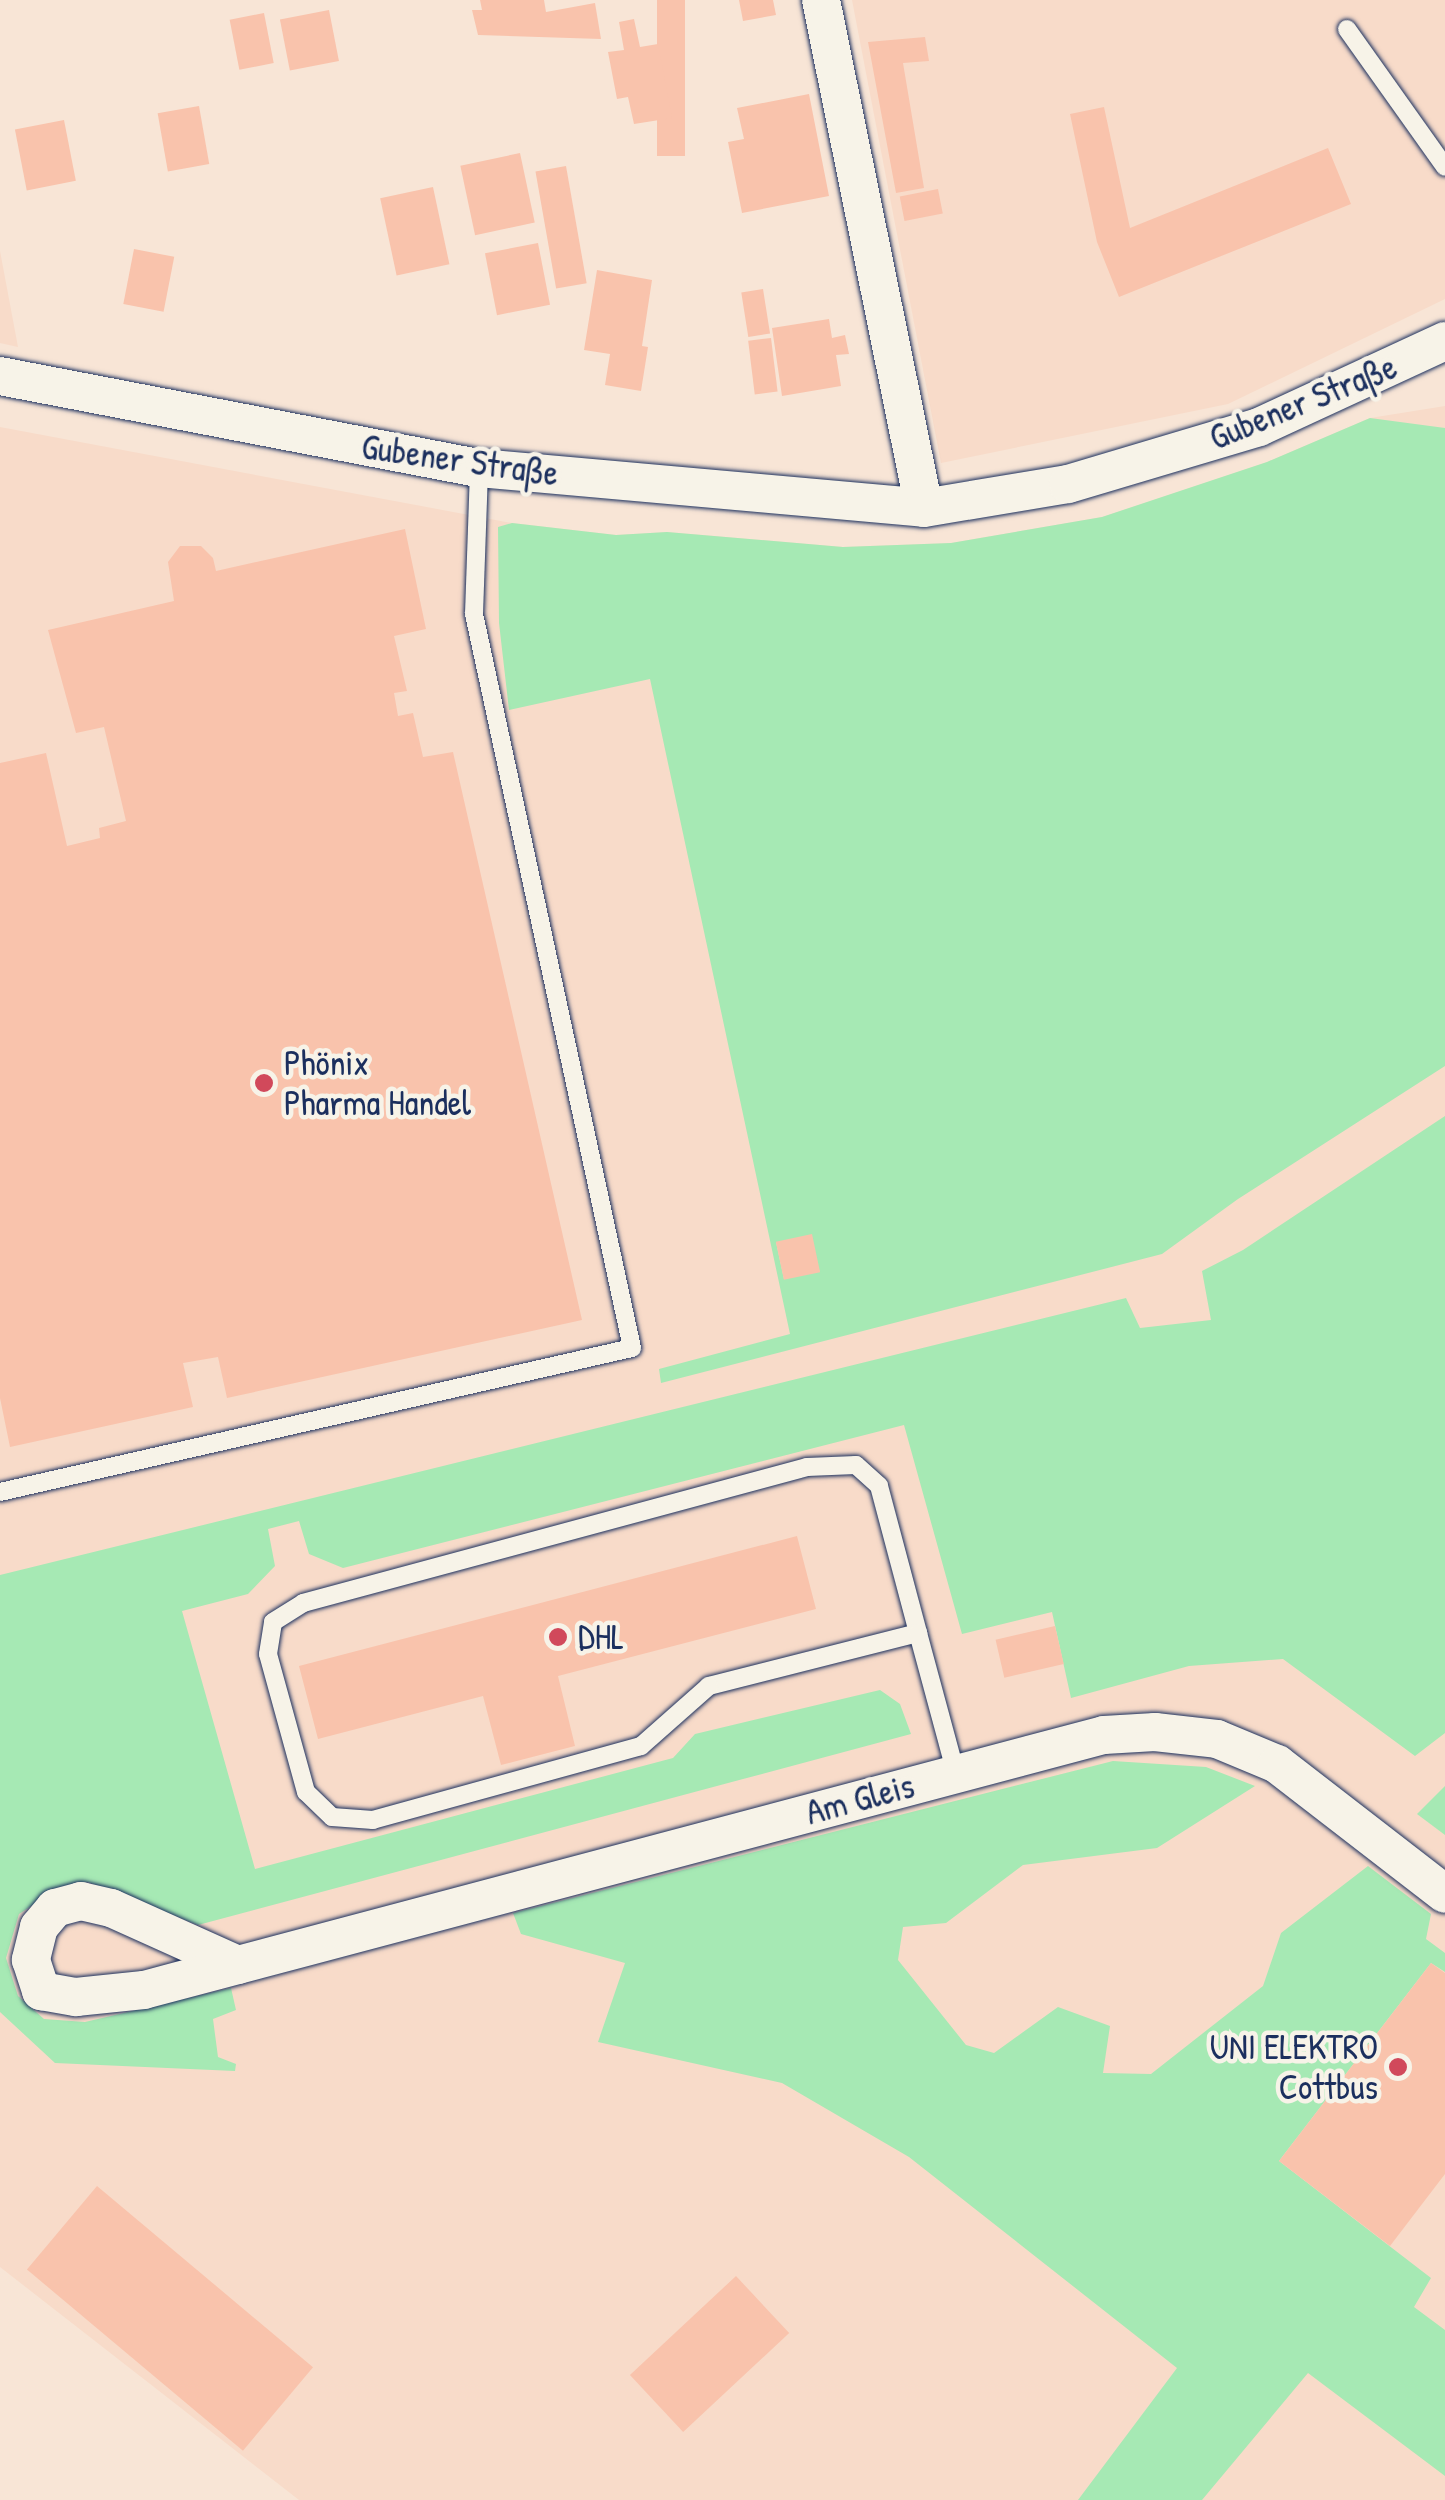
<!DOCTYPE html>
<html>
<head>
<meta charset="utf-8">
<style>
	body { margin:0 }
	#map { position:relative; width:1445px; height:2500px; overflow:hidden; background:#f8e5d6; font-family:"Patrick Hand",sans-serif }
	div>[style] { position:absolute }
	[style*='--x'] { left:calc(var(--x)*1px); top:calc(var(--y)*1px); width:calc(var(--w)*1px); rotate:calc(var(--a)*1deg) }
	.built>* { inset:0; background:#f8dbc9 }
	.green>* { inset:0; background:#a6e9b4 }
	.building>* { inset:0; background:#f9c3ac; transform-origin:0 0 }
	.roads { filter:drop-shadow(0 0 2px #1b2f5e) drop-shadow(0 0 2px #1b2f5e) }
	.service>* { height:18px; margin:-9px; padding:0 9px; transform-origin:9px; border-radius:9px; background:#f7f3e8 }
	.minor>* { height:38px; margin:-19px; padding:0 19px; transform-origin:19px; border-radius:19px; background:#f7f3e8 }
	.dots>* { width:28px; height:28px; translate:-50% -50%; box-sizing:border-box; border:5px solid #f7f3e8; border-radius:50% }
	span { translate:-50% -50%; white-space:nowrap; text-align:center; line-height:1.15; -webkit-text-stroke:9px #f7f3e8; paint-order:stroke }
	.street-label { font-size:35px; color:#1b2f5e }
	.poi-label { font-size:35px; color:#1b2f5e }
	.left { translate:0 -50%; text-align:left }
	.right { translate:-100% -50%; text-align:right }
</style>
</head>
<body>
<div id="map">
	<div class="built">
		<div style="clip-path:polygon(852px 0,1445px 0,1445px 299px,1228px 404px,941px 463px)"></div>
		<div style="clip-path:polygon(0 251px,18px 347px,0 343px)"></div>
		<div style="clip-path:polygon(1445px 406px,1445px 2500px,299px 2500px,0 2267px,0 427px,512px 523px,616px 535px,667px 532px,843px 547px,951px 543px,1102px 517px,1267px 462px,1370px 418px)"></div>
	</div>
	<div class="green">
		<div style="clip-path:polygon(evenodd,1370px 418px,1445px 428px,1445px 1066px,1238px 1199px,1162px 1254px,661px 1383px,659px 1369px,790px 1334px,650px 679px,509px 710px,499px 623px,498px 527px,512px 523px,616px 535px,667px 532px,843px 547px,951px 543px,1102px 517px,1267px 462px,1370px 418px,776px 1242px,820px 1271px,784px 1279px,776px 1242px)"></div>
		<div style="clip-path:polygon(1445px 1116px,1445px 1733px,1415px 1756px,1283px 1659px,1189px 1666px,1071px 1698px,1052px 1612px,962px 1634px,904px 1425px,343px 1568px,309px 1554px,299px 1521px,268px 1529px,275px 1566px,248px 1594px,182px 1611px,255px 1869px,673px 1758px,695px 1734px,880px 1690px,900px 1704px,911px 1734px,198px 1925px,88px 1882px,59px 1888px,19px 1914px,6px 1958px,18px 1996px,44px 2019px,85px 2022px,231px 1988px,236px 2010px,213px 2019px,218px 2057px,236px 2064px,235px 2071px,55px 2063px,0 2012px,0 1575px,1126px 1298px,1140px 1328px,1211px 1320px,1202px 1271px,1243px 1250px)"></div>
		<div style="clip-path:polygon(1113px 1761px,1206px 1767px,1255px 1786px,1157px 1848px,1023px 1865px,946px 1923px,903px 1927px,898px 1960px,966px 2045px,994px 2053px,1058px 2007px,1110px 2026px,1103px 2073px,1151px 2074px,1263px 1986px,1281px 1933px,1368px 1866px,1431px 1914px,1426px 1939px,1445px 1953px,1445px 1972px,1431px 1963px,1279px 2161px,1431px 2278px,1414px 2307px,1445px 2330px,1445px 2476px,1308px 2373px,1202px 2500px,1078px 2500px,1177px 2368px,909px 2157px,782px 2083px,598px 2042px,625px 1963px,521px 1934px,513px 1913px)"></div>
		<div style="clip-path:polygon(1445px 1786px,1445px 1835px,1417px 1814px)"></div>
	</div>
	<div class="building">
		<div style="clip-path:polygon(480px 0,544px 0,546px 12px,595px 3px,601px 39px,478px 35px,472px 10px,482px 10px)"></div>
		<div style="left:657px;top:0;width:28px;height:156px"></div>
		<div style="clip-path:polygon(739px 0,773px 0,776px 15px,743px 21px)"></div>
		<div style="left:329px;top:10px;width:52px;height:50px;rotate:79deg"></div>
		<div style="left:264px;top:13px;width:51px;height:35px;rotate:79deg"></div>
		<div style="clip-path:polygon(634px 19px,640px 47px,658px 44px,672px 118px,634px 124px,628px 97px,617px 99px,608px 52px,624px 50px,619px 22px)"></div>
		<div style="clip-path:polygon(925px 37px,929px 61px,903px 63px,924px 188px,896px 193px,868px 42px)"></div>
		<div style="clip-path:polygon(809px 94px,829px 196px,742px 213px,728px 142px,744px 139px,737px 108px)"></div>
		<div style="left:199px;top:106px;width:59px;height:42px;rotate:80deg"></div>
		<div style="clip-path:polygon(1104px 107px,1130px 228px,1328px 148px,1351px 204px,1119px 297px,1097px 242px,1070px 114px)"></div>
		<div style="left:64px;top:120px;width:62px;height:50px;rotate:79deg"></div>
		<div style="left:520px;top:153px;width:71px;height:61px;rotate:78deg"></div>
		<div style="left:566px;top:166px;width:119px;height:31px;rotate:80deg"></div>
		<div style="left:433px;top:187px;width:79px;height:54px;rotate:78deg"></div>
		<div style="left:938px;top:189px;width:25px;height:39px;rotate:79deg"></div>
		<div style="left:538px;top:243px;width:63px;height:54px;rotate:79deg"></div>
		<div style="left:134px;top:249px;width:41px;height:56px;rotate:11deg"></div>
		<div style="clip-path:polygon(597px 270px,652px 280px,642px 346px,648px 347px,641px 391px,605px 385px,610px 354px,584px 350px)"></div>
		<div style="left:763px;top:289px;width:45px;height:22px;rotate:81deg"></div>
		<div style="clip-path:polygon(829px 319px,832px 338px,845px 335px,849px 354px,836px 355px,841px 386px,782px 396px,772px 328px)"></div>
		<div style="left:771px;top:338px;width:54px;height:23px;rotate:83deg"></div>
		<div style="clip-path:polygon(405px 529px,426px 629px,394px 636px,407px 691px,394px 693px,398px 716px,413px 713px,423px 757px,453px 752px,582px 1320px,227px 1398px,218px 1357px,183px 1363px,193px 1407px,10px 1447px,0 1398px,0 763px,46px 753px,67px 846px,100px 838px,99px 828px,126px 821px,104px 727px,76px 733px,48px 630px,174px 601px,168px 562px,180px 546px,201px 546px,213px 558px,216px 571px)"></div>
		<div style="left:812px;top:1234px;width:39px;height:37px;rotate:78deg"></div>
		<div style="clip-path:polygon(797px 1536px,816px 1609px,558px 1676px,575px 1746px,501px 1765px,483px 1696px,318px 1739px,299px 1666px)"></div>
		<div style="left:1055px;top:1626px;width:39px;height:61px;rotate:77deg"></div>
		<div style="clip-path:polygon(1431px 1963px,1445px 1973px,1445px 2174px,1390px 2246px,1279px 2161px)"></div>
		<div style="left:97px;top:2186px;width:282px;height:109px;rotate:40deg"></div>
		<div style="left:736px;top:2276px;width:78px;height:145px;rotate:47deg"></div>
	</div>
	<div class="roads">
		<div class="service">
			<div style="--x:1347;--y:29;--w:169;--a:54.6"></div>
			<div style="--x:0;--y:1492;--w:648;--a:-12.84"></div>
			<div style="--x:632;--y:1348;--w:751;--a:-102.15"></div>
			<div style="--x:474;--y:614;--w:146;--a:-88"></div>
			<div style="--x:918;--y:1633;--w:216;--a:165.8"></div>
			<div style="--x:709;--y:1686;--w:91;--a:138.6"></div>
			<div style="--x:641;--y:1746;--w:278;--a:164.6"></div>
			<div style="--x:373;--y:1820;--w:41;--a:-175.8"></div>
			<div style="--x:332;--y:1817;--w:36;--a:-136"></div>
			<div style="--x:306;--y:1792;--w:143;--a:-105.4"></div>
			<div style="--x:268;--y:1654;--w:32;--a:-81"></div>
			<div style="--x:273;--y:1622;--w:36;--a:-32"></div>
			<div style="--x:303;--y:1603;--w:522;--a:-15.1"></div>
			<div style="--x:807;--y:1467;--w:49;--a:-2.3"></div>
			<div style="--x:856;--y:1465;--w:31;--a:42"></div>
			<div style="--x:879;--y:1486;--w:152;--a:75.1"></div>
			<div style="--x:918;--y:1633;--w:146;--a:74.9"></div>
		</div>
		<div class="minor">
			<div style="--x:821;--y:0;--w:518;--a:78.54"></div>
			<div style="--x:0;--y:376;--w:488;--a:10.9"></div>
			<div style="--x:479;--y:468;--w:447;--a:5.1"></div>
			<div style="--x:924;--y:508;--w:146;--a:-9.5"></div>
			<div style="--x:1068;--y:484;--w:199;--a:-16.6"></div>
			<div style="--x:1259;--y:427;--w:205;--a:-24.8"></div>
			<div style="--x:238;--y:1965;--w:139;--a:-155.8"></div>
			<div style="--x:111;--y:1908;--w:31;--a:-167"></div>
			<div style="--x:81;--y:1901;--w:27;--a:165"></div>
			<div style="--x:55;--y:1908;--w:25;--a:130"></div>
			<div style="--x:39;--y:1927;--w:34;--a:104"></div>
			<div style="--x:31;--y:1960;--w:33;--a:72"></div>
			<div style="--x:41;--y:1991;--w:36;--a:10"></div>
			<div style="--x:76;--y:1997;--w:68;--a:-5.9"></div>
			<div style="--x:144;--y:1990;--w:993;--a:-14.88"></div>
			<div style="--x:1104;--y:1735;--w:51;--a:-3.4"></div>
			<div style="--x:1155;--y:1732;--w:62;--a:6.4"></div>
			<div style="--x:1217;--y:1739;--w:65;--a:22.6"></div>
			<div style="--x:1277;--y:1764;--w:212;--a:37.7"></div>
		</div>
	</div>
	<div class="dots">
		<div style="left:264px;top:1083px;background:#d1495b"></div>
		<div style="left:558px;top:1637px;background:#d1495b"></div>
		<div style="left:1398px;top:2067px;background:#d1495b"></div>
	</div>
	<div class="street-label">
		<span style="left:1303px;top:402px;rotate:-22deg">Gubener Straße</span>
		<span style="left:460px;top:460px;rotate:8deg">Gubener Straße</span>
		<span style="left:860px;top:1799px;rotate:-15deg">Am Gleis</span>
	</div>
	<div class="poi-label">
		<span class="left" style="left:284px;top:1083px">Phönix<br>Pharma Handel</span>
		<span class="left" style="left:578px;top:1637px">DHL</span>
		<span class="right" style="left:1378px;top:2067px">UNI ELEKTRO<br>Cottbus</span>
	</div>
</div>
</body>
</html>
